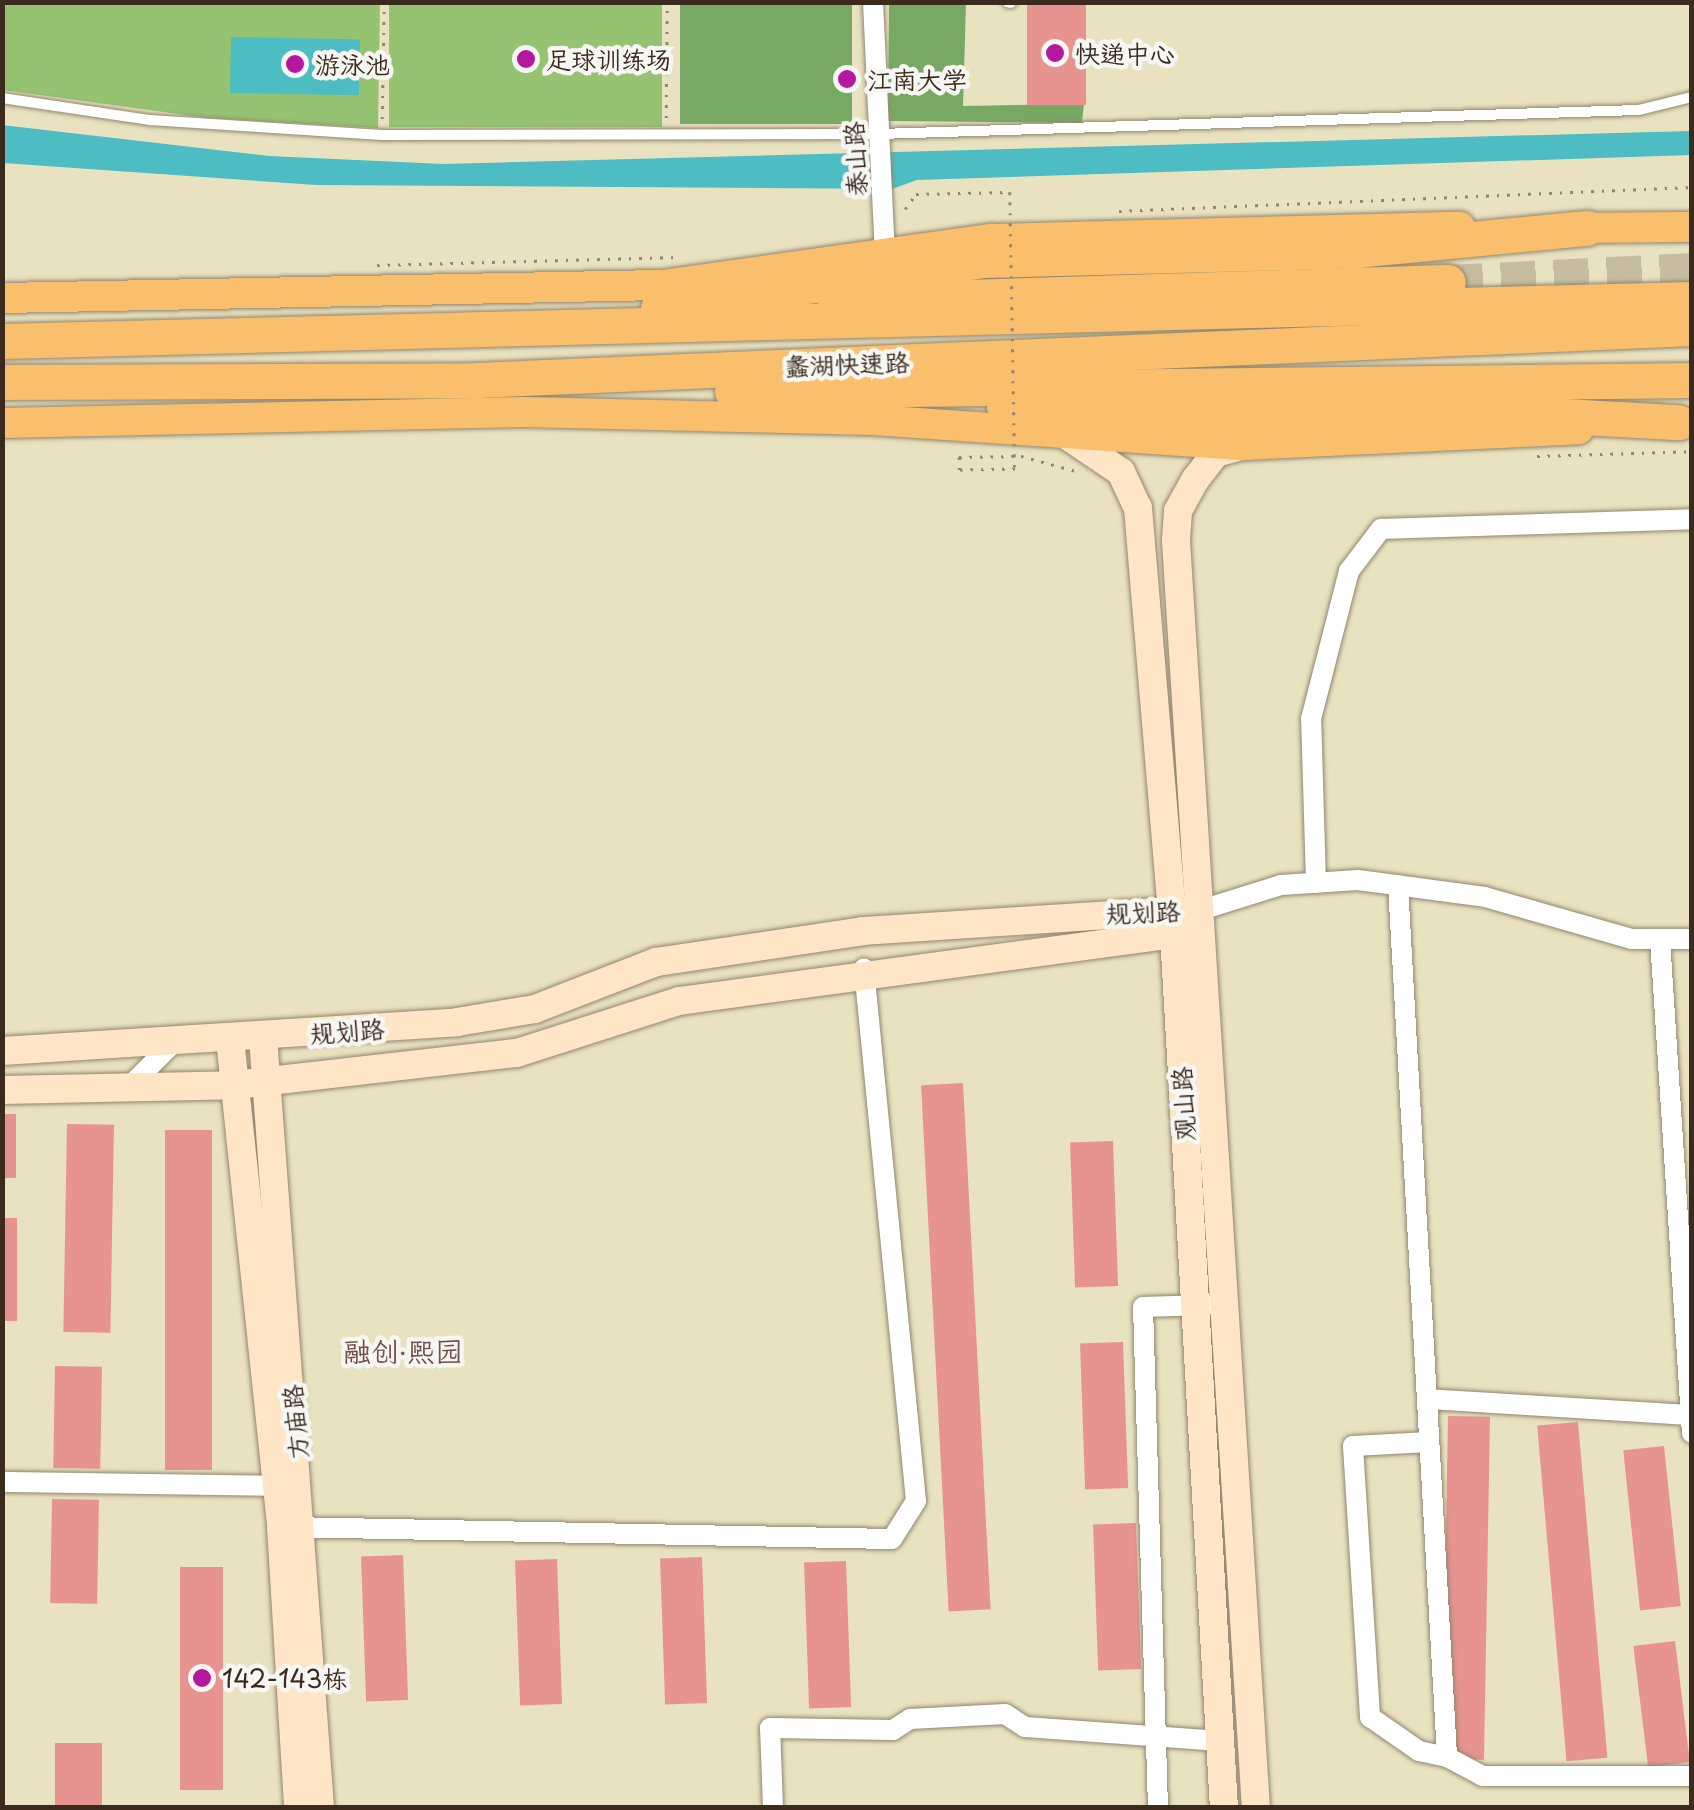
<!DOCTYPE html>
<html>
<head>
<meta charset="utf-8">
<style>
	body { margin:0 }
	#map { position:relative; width:1694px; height:1810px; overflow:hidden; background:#e9e2c0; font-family:"Playpen Sans","LXGW WenKai TC",sans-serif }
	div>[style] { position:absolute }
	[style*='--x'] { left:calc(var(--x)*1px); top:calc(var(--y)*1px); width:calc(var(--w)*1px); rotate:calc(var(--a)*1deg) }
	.green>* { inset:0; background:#95c372; transform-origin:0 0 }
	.forest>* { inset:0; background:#78a964; transform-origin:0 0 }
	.water>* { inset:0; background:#4ebdc3; transform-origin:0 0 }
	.building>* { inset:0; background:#e79390; transform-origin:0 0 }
	.highway-tunnel>* { height:35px; margin-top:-17.5px; transform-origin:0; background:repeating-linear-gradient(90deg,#c6bda0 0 35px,transparent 0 53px) }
	.path>* { height:2.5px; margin-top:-1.25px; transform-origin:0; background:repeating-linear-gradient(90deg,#92866f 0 2.5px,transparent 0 10.5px) }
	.roads { filter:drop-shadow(0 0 2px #92866f) drop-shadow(0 0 2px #92866f) }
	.lane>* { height:10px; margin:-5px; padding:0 5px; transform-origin:5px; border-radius:5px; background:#fff }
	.street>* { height:20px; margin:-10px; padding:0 10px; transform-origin:10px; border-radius:10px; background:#fff }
	.secondary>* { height:28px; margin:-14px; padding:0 14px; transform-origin:14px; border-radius:14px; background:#fde5c5 }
	.primary>* { height:30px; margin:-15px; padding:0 15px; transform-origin:15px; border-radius:15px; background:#f9bf6d }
	.highway>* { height:35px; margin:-17.5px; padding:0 17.5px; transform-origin:17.5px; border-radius:17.5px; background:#f9bf6d }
	.path-bridge>* { height:2.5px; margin-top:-1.25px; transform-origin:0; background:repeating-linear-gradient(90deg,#92866f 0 2.5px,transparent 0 10.5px) }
	.dots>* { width:28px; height:28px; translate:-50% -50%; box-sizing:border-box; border:5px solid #f6f6f2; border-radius:50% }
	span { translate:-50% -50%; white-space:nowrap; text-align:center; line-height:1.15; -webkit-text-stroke:9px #f6f6f2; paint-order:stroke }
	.poi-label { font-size:25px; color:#3b2a1e }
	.left { translate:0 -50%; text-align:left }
	.street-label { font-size:25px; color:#3b2a1e }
	.neighbourhood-label { font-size:28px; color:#774f46 }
	.frame { position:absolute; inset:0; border:5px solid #3b2a1e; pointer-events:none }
</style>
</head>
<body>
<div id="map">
	<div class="green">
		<div style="clip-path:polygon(2px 3px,380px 3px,378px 128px,207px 118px,3px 90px)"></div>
		<div style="left:389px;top:3px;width:273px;height:124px"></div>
	</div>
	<div class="forest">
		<div style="clip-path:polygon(889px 2px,966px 3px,963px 106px,1084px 104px,1082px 123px,888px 121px)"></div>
		<div style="left:680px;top:3px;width:172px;height:121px"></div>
	</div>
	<div class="water">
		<div style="left:231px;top:37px;width:129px;height:56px;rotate:1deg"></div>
		<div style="clip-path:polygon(2px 125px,269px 156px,444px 164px,1691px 131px,1692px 155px,917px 180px,892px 189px,316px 185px,3px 163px)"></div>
	</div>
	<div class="building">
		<div style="left:1027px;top:2px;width:59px;height:103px"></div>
		<div style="left:963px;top:1083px;width:527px;height:42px;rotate:87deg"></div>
		<div style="left:2px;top:1114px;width:14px;height:64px"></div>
		<div style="left:67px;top:1124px;width:47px;height:208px;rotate:1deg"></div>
		<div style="left:165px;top:1130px;width:47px;height:340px"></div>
		<div style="left:1113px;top:1141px;width:145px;height:43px;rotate:88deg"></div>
		<div style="left:2px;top:1218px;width:15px;height:103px"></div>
		<div style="left:1123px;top:1342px;width:146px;height:43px;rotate:88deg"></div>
		<div style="left:55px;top:1366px;width:47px;height:102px;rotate:1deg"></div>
		<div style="left:1448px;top:1416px;width:42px;height:343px;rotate:1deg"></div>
		<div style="left:1578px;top:1422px;width:337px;height:41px;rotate:85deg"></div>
		<div style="left:1664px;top:1446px;width:161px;height:41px;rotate:84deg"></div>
		<div style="left:52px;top:1499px;width:47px;height:104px;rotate:1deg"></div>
		<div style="left:1136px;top:1523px;width:146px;height:43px;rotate:88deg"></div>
		<div style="left:403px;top:1555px;width:145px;height:42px;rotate:88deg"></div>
		<div style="left:702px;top:1557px;width:146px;height:42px;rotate:88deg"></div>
		<div style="left:557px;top:1559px;width:145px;height:42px;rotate:88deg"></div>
		<div style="left:846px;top:1561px;width:146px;height:42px;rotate:88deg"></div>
		<div style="left:180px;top:1567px;width:43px;height:223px"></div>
		<div style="left:1675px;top:1641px;width:122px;height:42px;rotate:83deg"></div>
		<div style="left:55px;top:1743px;width:47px;height:65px"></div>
	</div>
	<div class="highway-tunnel">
		<div style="--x:1448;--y:282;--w:244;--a:-2.8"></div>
	</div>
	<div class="path">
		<div style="--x:666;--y:118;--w:116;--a:-89.5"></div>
		<div style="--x:382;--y:119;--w:117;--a:-89"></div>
		<div style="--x:905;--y:209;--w:19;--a:-54"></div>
		<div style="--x:916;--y:194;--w:94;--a:-1.2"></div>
		<div style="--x:1119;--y:211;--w:574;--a:-2.4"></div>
		<div style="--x:377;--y:265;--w:302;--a:-1.5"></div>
		<div style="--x:1537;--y:456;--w:155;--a:-1.8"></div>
		<div style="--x:1015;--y:469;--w:56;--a:179"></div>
		<div style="--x:959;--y:470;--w:13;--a:-90"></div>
		<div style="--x:959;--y:457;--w:62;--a:-0.9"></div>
		<div style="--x:1021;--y:456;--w:61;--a:15.2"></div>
	</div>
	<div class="roads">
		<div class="lane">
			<div style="--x:1007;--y:2;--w:4;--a:14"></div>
			<div style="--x:2;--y:98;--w:150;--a:8.5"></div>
			<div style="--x:150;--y:120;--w:232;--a:3.7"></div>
			<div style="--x:382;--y:135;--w:497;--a:-0.1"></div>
			<div style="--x:879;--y:134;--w:760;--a:-1.81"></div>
			<div style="--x:1639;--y:110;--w:55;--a:-13.8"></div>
		</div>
		<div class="street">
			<div style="--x:873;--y:2;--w:250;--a:87.3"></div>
			<div style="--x:1316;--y:883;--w:164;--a:-91.7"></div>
			<div style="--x:1311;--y:719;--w:153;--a:-75.6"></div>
			<div style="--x:1349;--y:571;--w:53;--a:-52.7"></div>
			<div style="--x:1381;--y:529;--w:311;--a:-1.8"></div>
			<div style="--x:1398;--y:885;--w:873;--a:86.78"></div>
			<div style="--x:1447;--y:1757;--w:40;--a:28"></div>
			<div style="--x:1482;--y:1776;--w:210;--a:0"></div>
			<div style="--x:1198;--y:911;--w:87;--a:-17.4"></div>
			<div style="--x:1281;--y:885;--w:77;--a:-3.7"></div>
			<div style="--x:1358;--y:880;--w:128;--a:7.6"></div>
			<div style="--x:1485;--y:897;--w:152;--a:16"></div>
			<div style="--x:1631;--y:939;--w:61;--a:0"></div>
			<div style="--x:1660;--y:939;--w:495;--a:86.3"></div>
			<div style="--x:128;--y:1088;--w:64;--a:-45"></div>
			<div style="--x:1427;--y:1399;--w:265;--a:3.5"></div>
			<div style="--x:1429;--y:1442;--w:76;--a:177"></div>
			<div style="--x:1353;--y:1446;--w:272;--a:86.4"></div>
			<div style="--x:1370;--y:1717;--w:60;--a:34.8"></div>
			<div style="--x:1419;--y:1751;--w:29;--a:12"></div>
			<div style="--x:2;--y:1482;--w:275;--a:0.8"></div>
			<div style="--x:288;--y:1527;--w:604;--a:1.14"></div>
			<div style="--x:892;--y:1539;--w:45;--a:-57.7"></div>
			<div style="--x:916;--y:1501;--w:535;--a:-95.58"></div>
			<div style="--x:773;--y:1808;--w:80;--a:-92.1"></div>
			<div style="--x:770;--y:1728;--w:123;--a:0.9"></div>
			<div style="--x:893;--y:1730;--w:20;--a:-33"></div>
			<div style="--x:910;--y:1719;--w:95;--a:-3"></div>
			<div style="--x:1005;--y:1714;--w:24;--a:33"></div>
			<div style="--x:1025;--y:1727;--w:196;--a:4.1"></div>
			<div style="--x:1158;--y:1808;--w:501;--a:-91.71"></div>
			<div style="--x:1143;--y:1307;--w:63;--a:-1.8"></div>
		</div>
		<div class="secondary">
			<div style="--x:1066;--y:435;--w:66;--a:33.9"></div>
			<div style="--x:1121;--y:472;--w:40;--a:65"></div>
			<div style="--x:1138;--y:508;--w:428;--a:85.2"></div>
			<div style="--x:1174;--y:934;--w:875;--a:86.73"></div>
			<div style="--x:1244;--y:445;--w:29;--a:164"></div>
			<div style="--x:1216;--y:453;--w:34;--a:128"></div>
			<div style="--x:1195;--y:480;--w:35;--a:119"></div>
			<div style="--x:1178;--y:511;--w:30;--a:94"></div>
			<div style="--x:1176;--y:541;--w:1270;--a:86.39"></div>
			<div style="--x:263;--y:1037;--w:773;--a:85.77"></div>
			<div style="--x:230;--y:1039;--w:491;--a:84"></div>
			<div style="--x:281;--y:1527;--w:282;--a:86.5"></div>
			<div style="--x:2;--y:1051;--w:456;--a:-3.6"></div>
			<div style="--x:457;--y:1022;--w:79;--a:-9.5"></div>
			<div style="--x:535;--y:1009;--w:130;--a:-21.2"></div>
			<div style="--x:656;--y:962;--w:209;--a:-8.5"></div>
			<div style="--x:863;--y:931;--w:325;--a:-3.7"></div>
			<div style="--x:2;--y:1090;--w:232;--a:-1.2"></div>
			<div style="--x:234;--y:1085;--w:285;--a:-6.5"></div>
			<div style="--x:517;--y:1053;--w:170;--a:-17.8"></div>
			<div style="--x:679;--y:1001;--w:500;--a:-7.7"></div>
			<div style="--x:1174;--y:934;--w:17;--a:-45"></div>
		</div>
		<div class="primary">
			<div style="--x:1566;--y:228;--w:126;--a:-0.5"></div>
			<div style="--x:2;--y:298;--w:661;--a:-1.13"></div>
			<div style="--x:663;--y:285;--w:332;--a:-8"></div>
			<div style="--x:992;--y:239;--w:468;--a:-1.5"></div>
			<div style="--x:2;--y:423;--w:522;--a:-1.21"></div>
			<div style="--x:524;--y:412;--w:349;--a:1.3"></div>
			<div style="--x:873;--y:420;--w:372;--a:3.9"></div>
			<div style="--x:1244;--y:445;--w:335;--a:-2.7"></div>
		</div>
		<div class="highway">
			<div style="--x:835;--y:301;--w:613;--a:-1.78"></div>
			<div style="--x:658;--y:308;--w:329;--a:-8.4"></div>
			<div style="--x:983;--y:260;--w:374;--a:-1.5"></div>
			<div style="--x:1357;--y:250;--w:231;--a:-5.5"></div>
			<div style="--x:2;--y:341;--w:1691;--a:-1.42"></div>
			<div style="--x:2;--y:382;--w:474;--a:-0.2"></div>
			<div style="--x:476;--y:380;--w:1217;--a:-2.45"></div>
			<div style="--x:732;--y:391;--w:960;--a:-0.66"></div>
			<div style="--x:1004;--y:406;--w:149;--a:4.2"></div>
			<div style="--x:1153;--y:417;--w:301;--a:-1.3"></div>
			<div style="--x:1454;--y:410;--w:225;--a:3.1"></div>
		</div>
	</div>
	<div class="path-bridge">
		<div style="--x:1010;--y:192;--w:277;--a:89"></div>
	</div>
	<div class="dots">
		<div style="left:1055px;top:53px;background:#b5179e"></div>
		<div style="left:526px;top:59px;background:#b5179e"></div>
		<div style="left:295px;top:64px;background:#b5179e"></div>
		<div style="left:847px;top:79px;background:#b5179e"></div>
		<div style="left:202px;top:1678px;background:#b5179e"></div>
	</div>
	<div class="poi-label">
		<span class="left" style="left:1075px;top:53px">快递中心</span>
		<span class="left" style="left:546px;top:59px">足球训练场</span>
		<span class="left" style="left:315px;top:64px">游泳池</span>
		<span class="left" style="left:867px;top:79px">江南大学</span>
		<span class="left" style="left:222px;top:1678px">142-143栋</span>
	</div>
	<div class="street-label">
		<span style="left:855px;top:159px;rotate:-93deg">泰山路</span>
		<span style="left:847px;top:364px;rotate:-2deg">蠡湖快速路</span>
		<span style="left:1143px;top:912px;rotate:-2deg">规划路</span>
		<span style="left:347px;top:1031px;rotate:-4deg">规划路</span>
		<span style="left:1183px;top:1104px;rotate:-93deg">观山路</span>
		<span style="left:295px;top:1422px;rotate:-95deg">方庙路</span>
	</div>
	<div class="neighbourhood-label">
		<span style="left:403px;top:1351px">融创·熙园</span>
	</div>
	<div class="frame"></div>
</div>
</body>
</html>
